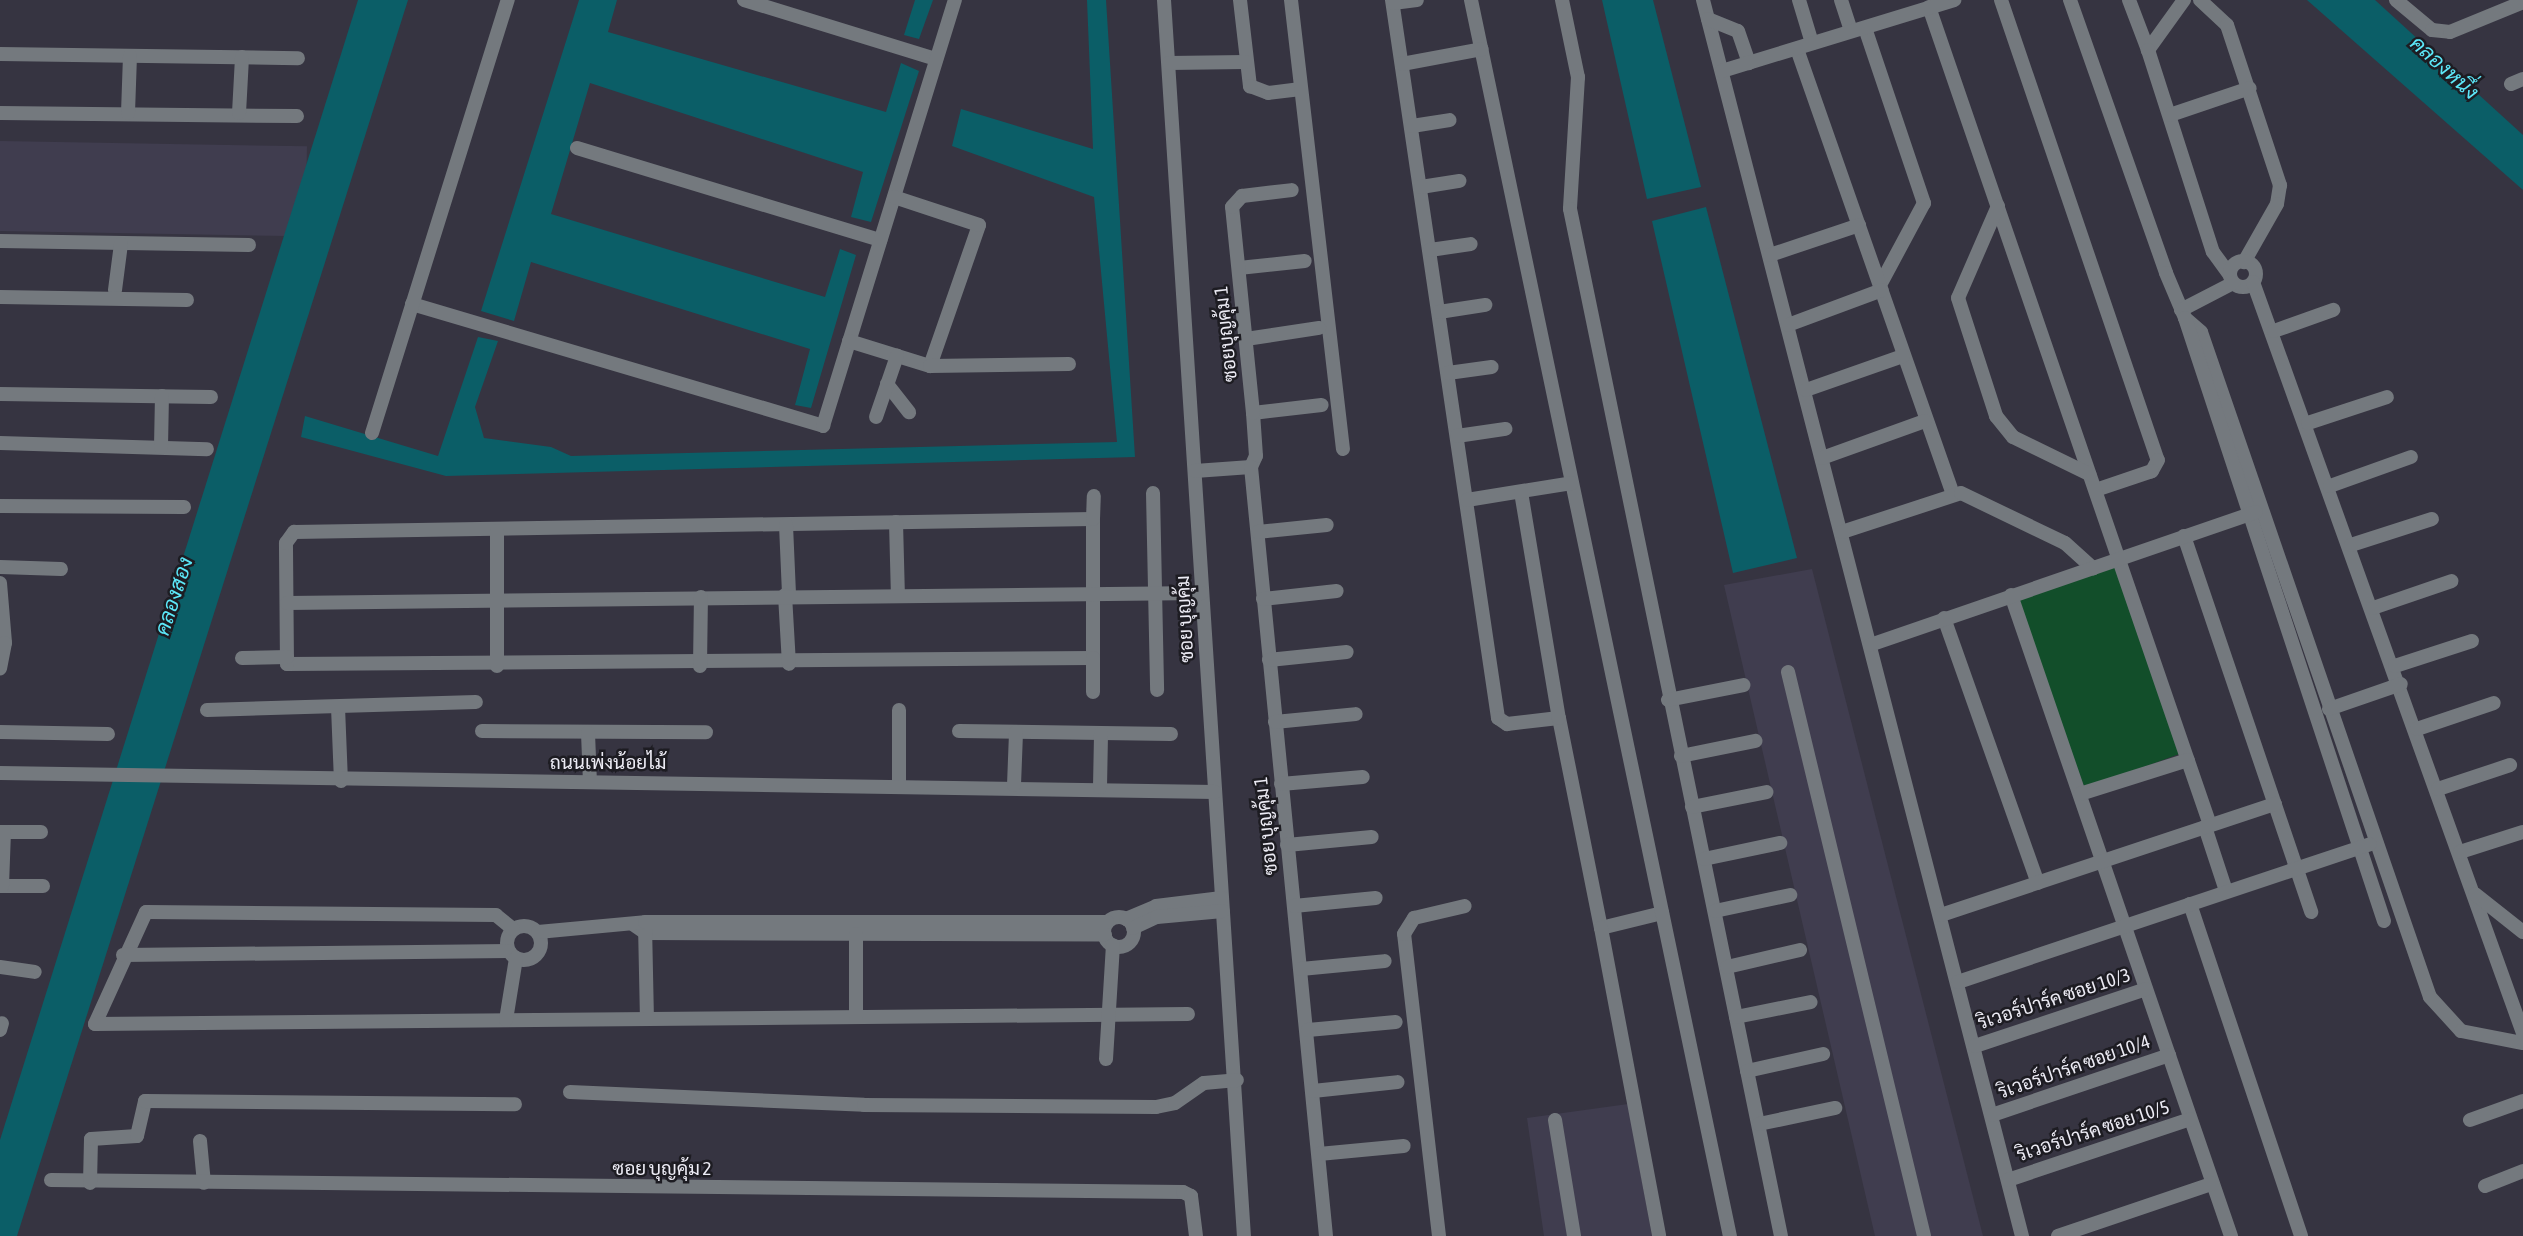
<!DOCTYPE html>
<html>
<head>
<meta charset="utf-8">
<style>
	body { margin:0 }
	#map { position:relative; width:2523px; height:1236px; overflow:hidden; background:#363441; font-family:"Asap Condensed",Sarabun,sans-serif }
	div>[style] { position:absolute }
	[style*='--x'] { left:calc(var(--x)*1px); top:calc(var(--y)*1px); width:calc(var(--w)*1px); rotate:calc(var(--a)*1deg) }
	.built>* { inset:0; background:#403d4f; transform-origin:0 0 }
	.green>* { inset:0; background:#124e2a; transform-origin:0 0 }
	.water>* { inset:0; background:#0b5e67 }
	.minor>* { height:14px; margin:-7px; padding:0 7px; transform-origin:7px; border-radius:7px; background:#74797e }
	.minor>.ring { margin:-7px; padding:0; box-sizing:content-box; background:none; border:14px solid #74797e; border-radius:50% }
	span { translate:-50% -50%; white-space:nowrap; text-align:center; line-height:1.15; -webkit-text-stroke:5px #1d1c22; paint-order:stroke }
	.street-label { font-size:19px; color:#ecebf4 }
	.water-label { font-size:21px; color:#5ce7f8; font-style:italic }
</style>
</head>
<body>
<div id="map">
	<div class="built">
		<div style="left:0;top:141px;width:307px;height:90px;rotate:1deg"></div>
		<div style="clip-path:polygon(1812px 569px,1983px 1236px,1875px 1236px,1724px 585px)"></div>
		<div style="clip-path:polygon(1628px 1104px,1652px 1236px,1544px 1236px,1527px 1118px)"></div>
	</div>
	<div class="green">
		<div style="left:2119px;top:561px;width:202px;height:110px;rotate:70deg"></div>
	</div>
	<div class="water">
		<div style="clip-path:polygon(358px 0,408px 0,17px 1236px,0 1236px,0 1140px)"></div>
		<div style="clip-path:polygon(579px 0,617px 0,608px 32px,886px 112px,901px 63px,919px 71px,871px 222px,851px 217px,863px 172px,590px 83px,551px 214px,825px 297px,840px 249px,856px 255px,811px 408px,795px 405px,810px 349px,531px 262px,514px 321px,481px 311px)"></div>
		<div style="clip-path:polygon(915px 0,933px 0,919px 39px,904px 35px)"></div>
		<div style="clip-path:polygon(1087px 0,1106px 0,1135px 457px,446px 476px,301px 437px,305px 416px,438px 456px,478px 337px,498px 341px,475px 407px,484px 438px,551px 447px,571px 456px,1117px 442px,1094px 197px,952px 146px,961px 109px,1093px 149px)"></div>
		<div style="clip-path:polygon(1602px 0,1653px 0,1701px 187px,1647px 199px)"></div>
		<div style="clip-path:polygon(2307px 0,2375px 0,2523px 135px,2523px 190px)"></div>
		<div style="clip-path:polygon(1706px 207px,1797px 558px,1733px 573px,1652px 221px)"></div>
	</div>
	<div class="minor">
		<div style="--x:744;--y:0;--w:201;--a:17.1"></div>
		<div style="--x:1164;--y:0;--w:1239;--a:86.3"></div>
		<div style="--x:1240;--y:0;--w:87;--a:83.4"></div>
		<div style="--x:1250;--y:86;--w:19;--a:21"></div>
		<div style="--x:1268;--y:93;--w:33;--a:-7"></div>
		<div style="--x:1291;--y:0;--w:452;--a:83.4"></div>
		<div style="--x:1392;--y:0;--w:726;--a:81.6"></div>
		<div style="--x:1498;--y:718;--w:11;--a:34"></div>
		<div style="--x:1507;--y:724;--w:52;--a:-6.6"></div>
		<div style="--x:1559;--y:718;--w:214;--a:78.7"></div>
		<div style="--x:1601;--y:928;--w:63;--a:-13.8"></div>
		<div style="--x:1471;--y:0;--w:1263;--a:78.17"></div>
		<div style="--x:1562;--y:0;--w:79;--a:78.3"></div>
		<div style="--x:1578;--y:77;--w:132;--a:93.5"></div>
		<div style="--x:1570;--y:209;--w:1048;--a:78.39"></div>
		<div style="--x:1703;--y:0;--w:1277;--a:75.53"></div>
		<div style="--x:1799;--y:0;--w:45;--a:73.2"></div>
		<div style="--x:1841;--y:0;--w:32;--a:72"></div>
		<div style="--x:2001;--y:0;--w:486;--a:71.2"></div>
		<div style="--x:2158;--y:460;--w:13;--a:119"></div>
		<div style="--x:2152;--y:471;--w:59;--a:161.3"></div>
		<div style="--x:2070;--y:0;--w:289;--a:70.6"></div>
		<div style="--x:2166;--y:273;--w:49;--a:67.1"></div>
		<div style="--x:2185;--y:318;--w:21;--a:41"></div>
		<div style="--x:2201;--y:332;--w:703;--a:71"></div>
		<div style="--x:2430;--y:997;--w:46;--a:47.6"></div>
		<div style="--x:2461;--y:1031;--w:63;--a:11"></div>
		<div style="--x:2129;--y:0;--w:53;--a:69.2"></div>
		<div style="--x:2184;--y:0;--w:62;--a:125.8"></div>
		<div style="--x:2148;--y:50;--w:212;--a:72.2"></div>
		<div style="--x:2213;--y:252;--w:29;--a:54"></div>
		<div style="--x:2200;--y:0;--w:37;--a:43"></div>
		<div style="--x:2227;--y:25;--w:169;--a:71.7"></div>
		<div style="--x:2280;--y:185;--w:19;--a:99"></div>
		<div style="--x:2277;--y:204;--w:67;--a:119.6"></div>
		<div style="--x:2396;--y:0;--w:47;--a:39.8"></div>
		<div style="--x:2432;--y:30;--w:18;--a:6"></div>
		<div style="--x:2450;--y:32;--w:79;--a:-22.3"></div>
		<div style="--x:1393;--y:3;--w:24;--a:-7"></div>
		<div style="--x:1929;--y:7;--w:865;--a:71.04"></div>
		<div style="--x:1708;--y:19;--w:32;--a:22"></div>
		<div style="--x:1738;--y:31;--w:34;--a:71"></div>
		<div style="--x:1865;--y:28;--w:185;--a:71.4"></div>
		<div style="--x:1924;--y:203;--w:93;--a:118.2"></div>
		<div style="--x:1797;--y:49;--w:469;--a:70.7"></div>
		<div style="--x:0;--y:54;--w:298;--a:0.8"></div>
		<div style="--x:1169;--y:63;--w:76;--a:-0.8"></div>
		<div style="--x:1402;--y:64;--w:81;--a:-10.6"></div>
		<div style="--x:1722;--y:71;--w:243;--a:-17"></div>
		<div style="--x:2511;--y:84;--w:13;--a:-23"></div>
		<div style="--x:0;--y:113;--w:297;--a:0.6"></div>
		<div style="--x:128;--y:113;--w:57;--a:-88"></div>
		<div style="--x:239;--y:113;--w:56;--a:-86.9"></div>
		<div style="--x:2170;--y:115;--w:84;--a:-18.6"></div>
		<div style="--x:1412;--y:126;--w:38;--a:-9"></div>
		<div style="--x:577;--y:148;--w:317;--a:16.9"></div>
		<div style="--x:1421;--y:187;--w:39;--a:-9"></div>
		<div style="--x:1998;--y:206;--w:100;--a:113.5"></div>
		<div style="--x:1958;--y:298;--w:124;--a:72.1"></div>
		<div style="--x:1996;--y:416;--w:27;--a:51"></div>
		<div style="--x:2013;--y:437;--w:85;--a:26"></div>
		<div style="--x:0;--y:241;--w:249;--a:0.9"></div>
		<div style="--x:1430;--y:250;--w:41;--a:-8.3"></div>
		<div style="--x:1770;--y:255;--w:94;--a:-18.6"></div>
		<div class="ring" style="left:2230px;top:261px;width:12px;height:12px"></div>
		<div style="--x:1239;--y:268;--w:66;--a:-6.1"></div>
		<div style="--x:2253;--y:282;--w:798;--a:70.23"></div>
		<div style="--x:115;--y:290;--w:46;--a:-82.6"></div>
		<div style="--x:0;--y:297;--w:187;--a:0.9"></div>
		<div style="--x:412;--y:304;--w:429;--a:16.5"></div>
		<div style="--x:823;--y:426;--w:446;--a:-72.8"></div>
		<div style="--x:2181;--y:310;--w:59;--a:-27.4"></div>
		<div style="--x:1439;--y:312;--w:47;--a:-8.7"></div>
		<div style="--x:2185;--y:318;--w:635;--a:71.74"></div>
		<div style="--x:1788;--y:325;--w:100;--a:-20.4"></div>
		<div style="--x:2274;--y:331;--w:63;--a:-19.6"></div>
		<div style="--x:1246;--y:339;--w:74;--a:-8.6"></div>
		<div style="--x:849;--y:341;--w:85;--a:17.2"></div>
		<div style="--x:930;--y:366;--w:149;--a:-70.8"></div>
		<div style="--x:979;--y:225;--w:89;--a:-161.8"></div>
		<div style="--x:930;--y:366;--w:139;--a:-0.8"></div>
		<div style="--x:1448;--y:373;--w:44;--a:-7.8"></div>
		<div style="--x:887;--y:384;--w:36;--a:52"></div>
		<div style="--x:1806;--y:390;--w:103;--a:-19.3"></div>
		<div style="--x:0;--y:394;--w:211;--a:0.8"></div>
		<div style="--x:1253;--y:413;--w:69;--a:-6.6"></div>
		<div style="--x:876;--y:417;--w:65;--a:-71"></div>
		<div style="--x:2308;--y:423;--w:83;--a:-18.2"></div>
		<div style="--x:372;--y:433;--w:454;--a:-72.6"></div>
		<div style="--x:1457;--y:436;--w:49;--a:-8.3"></div>
		<div style="--x:0;--y:443;--w:207;--a:1.7"></div>
		<div style="--x:161;--y:447;--w:51;--a:-88.9"></div>
		<div style="--x:1822;--y:458;--w:109;--a:-19.8"></div>
		<div style="--x:1251;--y:467;--w:12;--a:-66"></div>
		<div style="--x:1256;--y:456;--w:43;--a:-94"></div>
		<div style="--x:1253;--y:413;--w:207;--a:-95.8"></div>
		<div style="--x:1232;--y:207;--w:15;--a:-48"></div>
		<div style="--x:1242;--y:196;--w:50;--a:-6.8"></div>
		<div style="--x:1195;--y:471;--w:56;--a:-4.1"></div>
		<div style="--x:1251;--y:467;--w:773;--a:84.43"></div>
		<div style="--x:2330;--y:486;--w:86;--a:-19.7"></div>
		<div style="--x:1521;--y:492;--w:229;--a:80.5"></div>
		<div style="--x:1153;--y:493;--w:197;--a:88.8"></div>
		<div style="--x:1467;--y:500;--w:106;--a:-9.2"></div>
		<div style="--x:0;--y:506;--w:184;--a:0.3"></div>
		<div style="--x:1093;--y:519;--w:139;--a:90"></div>
		<div style="--x:1093;--y:658;--w:806;--a:179.57"></div>
		<div style="--x:287;--y:664;--w:121;--a:-90.5"></div>
		<div style="--x:286;--y:543;--w:14;--a:-54"></div>
		<div style="--x:294;--y:532;--w:799;--a:-0.93"></div>
		<div style="--x:1093;--y:519;--w:23;--a:-88"></div>
		<div style="--x:896;--y:522;--w:74;--a:88.5"></div>
		<div style="--x:786;--y:525;--w:70;--a:87.5"></div>
		<div style="--x:1258;--y:532;--w:69;--a:-5.8"></div>
		<div style="--x:1842;--y:532;--w:125;--a:-18.1"></div>
		<div style="--x:1961;--y:493;--w:115;--a:25.7"></div>
		<div style="--x:2065;--y:543;--w:38;--a:42"></div>
		<div style="--x:2184;--y:536;--w:397;--a:71.3"></div>
		<div style="--x:2351;--y:545;--w:85;--a:-17.8"></div>
		<div style="--x:0;--y:567;--w:61;--a:1.9"></div>
		<div style="--x:0;--y:583;--w:60;--a:85.2"></div>
		<div style="--x:5;--y:643;--w:26;--a:101"></div>
		<div style="--x:785;--y:595;--w:69;--a:86.7"></div>
		<div style="--x:2011;--y:595;--w:678;--a:71.06"></div>
		<div style="--x:1263;--y:599;--w:74;--a:-6.2"></div>
		<div style="--x:287;--y:603;--w:915;--a:-0.63"></div>
		<div style="--x:2373;--y:608;--w:83;--a:-18.9"></div>
		<div style="--x:1944;--y:618;--w:281;--a:70.5"></div>
		<div style="--x:1870;--y:645;--w:408;--a:-19"></div>
		<div style="--x:242;--y:658;--w:45;--a:-1.3"></div>
		<div style="--x:1093;--y:658;--w:34;--a:90"></div>
		<div style="--x:1269;--y:660;--w:78;--a:-5.9"></div>
		<div style="--x:497;--y:666;--w:135;--a:-90"></div>
		<div style="--x:700;--y:666;--w:69;--a:-89.2"></div>
		<div style="--x:2395;--y:666;--w:81;--a:-18"></div>
		<div style="--x:1788;--y:672;--w:580;--a:76.44"></div>
		<div style="--x:1668;--y:700;--w:77;--a:-11.2"></div>
		<div style="--x:338;--y:707;--w:74;--a:87.7"></div>
		<div style="--x:2329;--y:709;--w:76;--a:-19.1"></div>
		<div style="--x:207;--y:710;--w:269;--a:-1.7"></div>
		<div style="--x:899;--y:710;--w:74;--a:90"></div>
		<div style="--x:1275;--y:722;--w:81;--a:-5.6"></div>
		<div style="--x:2417;--y:729;--w:81;--a:-18.7"></div>
		<div style="--x:482;--y:731;--w:224;--a:0.3"></div>
		<div style="--x:959;--y:731;--w:212;--a:0.8"></div>
		<div style="--x:0;--y:732;--w:108;--a:1.1"></div>
		<div style="--x:588;--y:733;--w:49;--a:87.7"></div>
		<div style="--x:1681;--y:756;--w:76;--a:-11.5"></div>
		<div style="--x:0;--y:773;--w:1215;--a:0.9"></div>
		<div style="--x:1281;--y:784;--w:82;--a:-4.9"></div>
		<div style="--x:1014;--y:785;--w:53;--a:-87.8"></div>
		<div style="--x:1100;--y:787;--w:53;--a:-88.9"></div>
		<div style="--x:2438;--y:789;--w:76;--a:-18.4"></div>
		<div style="--x:2080;--y:794;--w:113;--a:-17.5"></div>
		<div style="--x:1692;--y:807;--w:76;--a:-11.3"></div>
		<div style="--x:2205;--y:827;--w:67;--a:71.8"></div>
		<div style="--x:0;--y:832;--w:41;--a:0"></div>
		<div style="--x:1287;--y:845;--w:85;--a:-5.4"></div>
		<div style="--x:2460;--y:852;--w:66;--a:-17.6"></div>
		<div style="--x:1704;--y:859;--w:78;--a:-11.9"></div>
		<div style="--x:0;--y:886;--w:43;--a:0"></div>
		<div style="--x:2;--y:886;--w:54;--a:-87.9"></div>
		<div style="--x:2475;--y:894;--w:61;--a:38.4"></div>
		<div style="--x:2190;--y:904;--w:350;--a:71.5"></div>
		<div style="--x:1294;--y:906;--w:82;--a:-5.6"></div>
		<div style="--x:1715;--y:911;--w:77;--a:-12"></div>
		<div style="--x:1941;--y:915;--w:352;--a:-18.4"></div>
		<div class="ring" style="left:1104px;top:917px;width:16px;height:16px"></div>
		<div style="--x:1126;--y:919;--w:33;--a:-23"></div>
		<div style="--x:1156;--y:906;--w:66;--a:-6.9"></div>
		<div style="--x:634;--y:925;--w:14;--a:34"></div>
		<div style="--x:646;--y:933;--w:459;--a:0.2"></div>
		<div style="--x:645;--y:925;--w:94;--a:88.8"></div>
		<div class="ring" style="left:507px;top:926px;width:20px;height:20px"></div>
		<div style="--x:1133;--y:928;--w:26;--a:-25"></div>
		<div style="--x:1157;--y:917;--w:66;--a:-5.2"></div>
		<div style="--x:1601;--y:928;--w:313;--a:79.3"></div>
		<div style="--x:513;--y:929;--w:22;--a:-141"></div>
		<div style="--x:496;--y:915;--w:350;--a:-179.5"></div>
		<div style="--x:146;--y:912;--w:123;--a:114.5"></div>
		<div style="--x:95;--y:1024;--w:1093;--a:-0.52"></div>
		<div style="--x:538;--y:932;--w:107;--a:-5.3"></div>
		<div style="--x:645;--y:922;--w:462;--a:0"></div>
		<div style="--x:123;--y:955;--w:386;--a:-0.6"></div>
		<div style="--x:0;--y:967;--w:35;--a:8"></div>
		<div style="--x:1727;--y:967;--w:75;--a:-13.1"></div>
		<div style="--x:1301;--y:969;--w:84;--a:-5.4"></div>
		<div style="--x:1958;--y:982;--w:434;--a:-18.5"></div>
		<div style="--x:856;--y:1017;--w:83;--a:-90"></div>
		<div style="--x:1736;--y:1017;--w:76;--a:-11.3"></div>
		<div style="--x:506;--y:1020;--w:63;--a:-80.8"></div>
		<div style="--x:0;--y:1030;--w:7;--a:-74"></div>
		<div style="--x:1308;--y:1030;--w:88;--a:-5.2"></div>
		<div style="--x:1975;--y:1046;--w:180;--a:-18.4"></div>
		<div style="--x:1106;--y:1059;--w:114;--a:-86.5"></div>
		<div style="--x:1747;--y:1071;--w:78;--a:-12.6"></div>
		<div style="--x:1313;--y:1091;--w:85;--a:-6"></div>
		<div style="--x:570;--y:1092;--w:294;--a:2.5"></div>
		<div style="--x:864;--y:1105;--w:292;--a:0.4"></div>
		<div style="--x:1156;--y:1107;--w:19;--a:-12"></div>
		<div style="--x:1175;--y:1103;--w:35;--a:-35"></div>
		<div style="--x:1204;--y:1083;--w:33;--a:-5"></div>
		<div style="--x:1992;--y:1115;--w:187;--a:-18.7"></div>
		<div style="--x:1555;--y:1120;--w:118;--a:80.7"></div>
		<div style="--x:2470;--y:1120;--w:56;--a:-19.7"></div>
		<div style="--x:1759;--y:1124;--w:78;--a:-11.9"></div>
		<div style="--x:200;--y:1141;--w:42;--a:84.6"></div>
		<div style="--x:1319;--y:1154;--w:85;--a:-5.4"></div>
		<div style="--x:51;--y:1180;--w:1132;--a:0.61"></div>
		<div style="--x:1183;--y:1192;--w:9;--a:27"></div>
		<div style="--x:1191;--y:1196;--w:40;--a:82.9"></div>
		<div style="--x:2008;--y:1180;--w:192;--a:-18.5"></div>
		<div style="--x:90;--y:1183;--w:44;--a:-88.7"></div>
		<div style="--x:91;--y:1139;--w:46;--a:-3.7"></div>
		<div style="--x:137;--y:1136;--w:36;--a:-77"></div>
		<div style="--x:145;--y:1101;--w:370;--a:0.5"></div>
		<div style="--x:2485;--y:1186;--w:41;--a:-21.5"></div>
		<div style="--x:1439;--y:1236;--w:304;--a:-96.6"></div>
		<div style="--x:1404;--y:934;--w:19;--a:-58"></div>
		<div style="--x:1414;--y:918;--w:52;--a:-13.2"></div>
		<div style="--x:2058;--y:1236;--w:163;--a:-18.7"></div>
	</div>
	<div class="street-label">
		<span style="left:1226px;top:334px;rotate:-96deg">ซอยบุญคุ้ม 1</span>
		<span style="left:1185px;top:619px;rotate:-93deg">ซอย บุญคุ้ม</span>
		<span style="left:608px;top:763px">ถนนเพ่งน้อยไม้</span>
		<span style="left:1266px;top:826px;rotate:-96deg">ซอย บุญคุ้ม 1</span>
		<span style="left:2054px;top:999px;rotate:-18deg">ริเวอร์ปาร์ค ซอย 10/3</span>
		<span style="left:2074px;top:1067px;rotate:-19deg">ริเวอร์ปาร์ค ซอย 10/4</span>
		<span style="left:2093px;top:1131px;rotate:-18deg">ริเวอร์ปาร์ค ซอย 10/5</span>
		<span style="left:662px;top:1169px">ซอย บุญคุ้ม 2</span>
	</div>
	<div class="water-label">
		<span style="left:2445px;top:67px;rotate:42deg">คลองหนึ่ง</span>
		<span style="left:173px;top:596px;rotate:-72deg">คลองสอง</span>
	</div>
</div>
</body>
</html>
